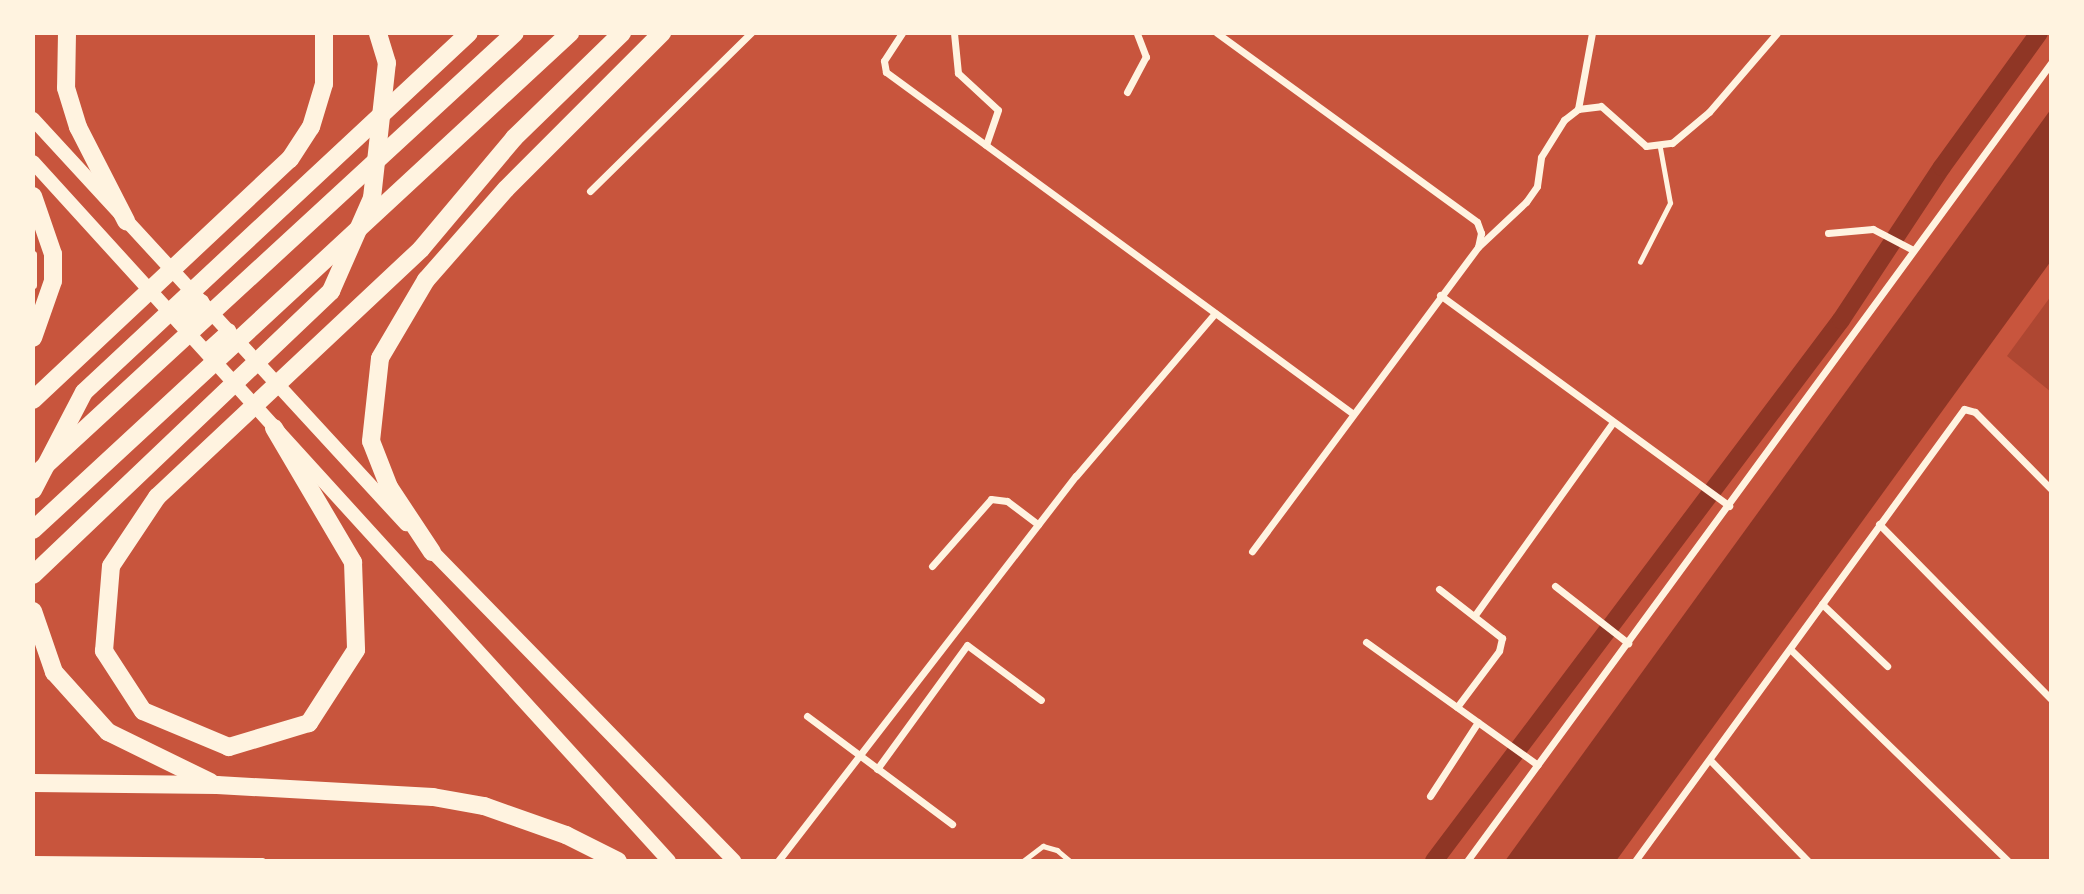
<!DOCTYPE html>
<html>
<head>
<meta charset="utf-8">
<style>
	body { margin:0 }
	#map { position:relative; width:2084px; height:894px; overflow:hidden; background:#c8553d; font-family:"Varela Round",sans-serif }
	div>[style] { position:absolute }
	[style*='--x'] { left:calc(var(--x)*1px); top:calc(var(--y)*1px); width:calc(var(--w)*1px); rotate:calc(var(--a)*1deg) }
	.green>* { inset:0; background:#ae4732 }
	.water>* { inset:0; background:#8f3625 }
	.canal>* { height:18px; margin:-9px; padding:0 9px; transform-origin:9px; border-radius:9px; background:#8f3625 }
	.service>* { height:4.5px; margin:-2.25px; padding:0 2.25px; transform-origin:2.25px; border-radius:2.25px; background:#fff3e0 }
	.minor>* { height:7px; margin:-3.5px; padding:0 3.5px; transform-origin:3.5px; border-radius:3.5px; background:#fff3e0 }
	.secondary>* { height:14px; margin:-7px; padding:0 7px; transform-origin:7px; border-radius:7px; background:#fff3e0 }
	.motorway>* { height:18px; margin:-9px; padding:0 9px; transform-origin:9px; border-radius:9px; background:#fff3e0 }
	span { translate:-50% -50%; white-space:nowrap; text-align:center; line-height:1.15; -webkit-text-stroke:7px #fff3e0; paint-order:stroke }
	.frame { position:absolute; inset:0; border:35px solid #fff3e0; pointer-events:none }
</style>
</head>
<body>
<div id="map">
	<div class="green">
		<div style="clip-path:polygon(2051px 296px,2051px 392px,2007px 356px)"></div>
	</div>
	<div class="water">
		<div style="clip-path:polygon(2051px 109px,2051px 261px,1616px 861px,1505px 861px)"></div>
	</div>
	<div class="canal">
		<div style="--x:1434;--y:861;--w:677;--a:-53.05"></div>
		<div style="--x:1841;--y:320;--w:183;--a:-56.6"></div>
		<div style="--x:1942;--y:167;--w:165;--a:-54.1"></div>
	</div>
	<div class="service">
		<div style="--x:1640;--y:262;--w:66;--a:-63"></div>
		<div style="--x:1670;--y:203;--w:56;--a:-100.3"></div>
		<div style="--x:1023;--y:861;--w:25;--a:-37"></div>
		<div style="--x:1043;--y:846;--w:15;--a:16"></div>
		<div style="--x:1057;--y:850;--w:17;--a:40"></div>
	</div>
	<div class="minor">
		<div style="--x:902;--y:33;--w:33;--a:123"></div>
		<div style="--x:884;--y:61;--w:11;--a:80"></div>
		<div style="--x:886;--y:72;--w:577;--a:36.2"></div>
		<div style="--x:954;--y:33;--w:40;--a:84.3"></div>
		<div style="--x:958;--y:73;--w:54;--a:42.8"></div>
		<div style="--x:998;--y:110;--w:37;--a:109"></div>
		<div style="--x:1217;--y:33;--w:321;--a:36"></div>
		<div style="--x:1477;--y:222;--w:12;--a:70"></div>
		<div style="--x:1481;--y:233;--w:14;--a:102"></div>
		<div style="--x:1478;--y:247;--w:379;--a:126.6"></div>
		<div style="--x:1127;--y:92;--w:40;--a:-62"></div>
		<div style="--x:1146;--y:57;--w:26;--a:-111"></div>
		<div style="--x:1578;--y:109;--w:77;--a:-79.6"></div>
		<div style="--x:590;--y:191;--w:226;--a:-44.5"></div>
		<div style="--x:1828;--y:233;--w:45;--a:-5.1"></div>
		<div style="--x:1873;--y:229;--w:45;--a:27.7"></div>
		<div style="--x:1478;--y:247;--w:66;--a:-43.2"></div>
		<div style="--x:1526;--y:202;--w:19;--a:-55"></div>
		<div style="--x:1537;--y:186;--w:29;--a:-82"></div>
		<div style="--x:1541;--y:157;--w:44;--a:-58.1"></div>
		<div style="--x:1564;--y:120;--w:18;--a:-38"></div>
		<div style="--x:1578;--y:109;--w:23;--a:-7"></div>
		<div style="--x:1601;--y:106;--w:60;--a:41.6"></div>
		<div style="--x:1646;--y:146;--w:26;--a:-7"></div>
		<div style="--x:1672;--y:143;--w:48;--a:-40"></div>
		<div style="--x:1709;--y:112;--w:104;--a:-49.3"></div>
		<div style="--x:33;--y:254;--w:31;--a:90"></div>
		<div style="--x:1440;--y:295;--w:358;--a:36.1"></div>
		<div style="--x:1879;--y:524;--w:245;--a:45.5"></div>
		<div style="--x:932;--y:566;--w:89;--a:-48.6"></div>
		<div style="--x:991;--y:499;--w:16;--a:7"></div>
		<div style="--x:1007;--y:501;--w:39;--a:37"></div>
		<div style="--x:1555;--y:586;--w:93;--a:38"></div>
		<div style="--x:1439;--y:589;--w:80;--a:37.9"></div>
		<div style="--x:1502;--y:638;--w:13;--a:103"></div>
		<div style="--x:1499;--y:651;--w:70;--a:126.9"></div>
		<div style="--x:1822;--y:604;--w:90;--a:43.6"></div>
		<div style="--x:1475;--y:615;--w:237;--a:-54.4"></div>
		<div style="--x:1366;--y:642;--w:211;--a:35.6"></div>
		<div style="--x:1790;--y:649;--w:304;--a:44.2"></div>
		<div style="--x:807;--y:716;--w:181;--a:36.7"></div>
		<div style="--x:1710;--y:760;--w:141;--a:45.9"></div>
		<div style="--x:877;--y:769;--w:153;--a:-54"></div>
		<div style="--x:967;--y:645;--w:92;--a:36.6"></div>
		<div style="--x:1430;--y:796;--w:88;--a:-57"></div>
		<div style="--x:33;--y:859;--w:229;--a:0.5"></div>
		<div style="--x:778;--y:861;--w:487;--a:-52.3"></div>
		<div style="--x:1076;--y:476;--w:214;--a:-49.5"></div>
		<div style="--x:1467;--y:861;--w:989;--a:-53.8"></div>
		<div style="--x:1635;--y:861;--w:559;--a:-53.95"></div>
		<div style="--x:1964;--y:409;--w:11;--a:15"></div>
		<div style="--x:1975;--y:412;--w:108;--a:45.4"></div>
	</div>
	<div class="secondary">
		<div style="--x:33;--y:119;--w:551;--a:47.36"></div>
		<div style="--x:33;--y:162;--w:945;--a:47.7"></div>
		<div style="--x:179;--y:322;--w:31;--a:-42"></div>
		<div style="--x:206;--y:351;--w:31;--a:-42"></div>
		<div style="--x:427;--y:546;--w:440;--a:45.7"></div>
	</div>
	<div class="motorway">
		<div style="--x:67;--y:33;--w:55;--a:91"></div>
		<div style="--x:66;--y:88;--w:41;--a:72.9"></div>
		<div style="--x:78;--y:127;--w:106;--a:62.9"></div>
		<div style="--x:33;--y:196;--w:61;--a:71"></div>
		<div style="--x:53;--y:254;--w:27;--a:90"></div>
		<div style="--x:53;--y:281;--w:60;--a:109.3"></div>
		<div style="--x:33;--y:400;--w:352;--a:-43.2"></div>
		<div style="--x:290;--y:159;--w:38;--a:-57"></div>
		<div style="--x:311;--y:127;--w:45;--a:-73.2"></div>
		<div style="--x:324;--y:84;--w:51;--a:-90"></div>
		<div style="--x:274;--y:428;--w:156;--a:59.5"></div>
		<div style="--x:353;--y:562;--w:88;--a:88"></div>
		<div style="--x:356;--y:650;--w:87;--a:122.8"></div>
		<div style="--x:309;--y:723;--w:84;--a:163.3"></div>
		<div style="--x:229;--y:747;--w:93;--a:-157.3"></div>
		<div style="--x:143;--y:711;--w:72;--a:-123"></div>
		<div style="--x:104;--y:651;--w:85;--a:-85.3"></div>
		<div style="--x:111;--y:566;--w:83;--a:-56.3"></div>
		<div style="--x:157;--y:497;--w:362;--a:-43.2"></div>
		<div style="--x:421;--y:249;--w:145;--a:-50"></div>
		<div style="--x:514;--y:138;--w:151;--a:-44.2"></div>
		<div style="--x:33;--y:477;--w:655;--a:-42.65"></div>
		<div style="--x:33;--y:490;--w:110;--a:-62.5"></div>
		<div style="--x:84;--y:392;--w:526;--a:-43"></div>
		<div style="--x:33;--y:530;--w:732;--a:-42.78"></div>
		<div style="--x:432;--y:552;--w:78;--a:-123.5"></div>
		<div style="--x:389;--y:487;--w:49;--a:-111.4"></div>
		<div style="--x:371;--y:441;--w:83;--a:-83.8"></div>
		<div style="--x:380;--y:358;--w:91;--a:-59.5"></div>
		<div style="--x:426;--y:280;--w:121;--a:-48.7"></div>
		<div style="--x:506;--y:189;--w:221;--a:-45"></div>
		<div style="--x:33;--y:575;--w:412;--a:-43.6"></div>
		<div style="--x:331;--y:291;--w:102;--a:-66.2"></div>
		<div style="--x:372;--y:198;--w:136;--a:-83.7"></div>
		<div style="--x:387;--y:63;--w:31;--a:-107"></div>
		<div style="--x:33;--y:611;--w:65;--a:71"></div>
		<div style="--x:54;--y:672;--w:81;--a:48"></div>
		<div style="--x:108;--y:732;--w:114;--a:26.1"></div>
		<div style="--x:33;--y:783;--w:184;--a:0.6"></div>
		<div style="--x:217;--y:785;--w:216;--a:3.2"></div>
		<div style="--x:433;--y:797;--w:52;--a:10"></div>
		<div style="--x:484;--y:806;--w:87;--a:19.5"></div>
		<div style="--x:566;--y:835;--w:58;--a:26.6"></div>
	</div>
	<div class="frame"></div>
</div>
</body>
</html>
